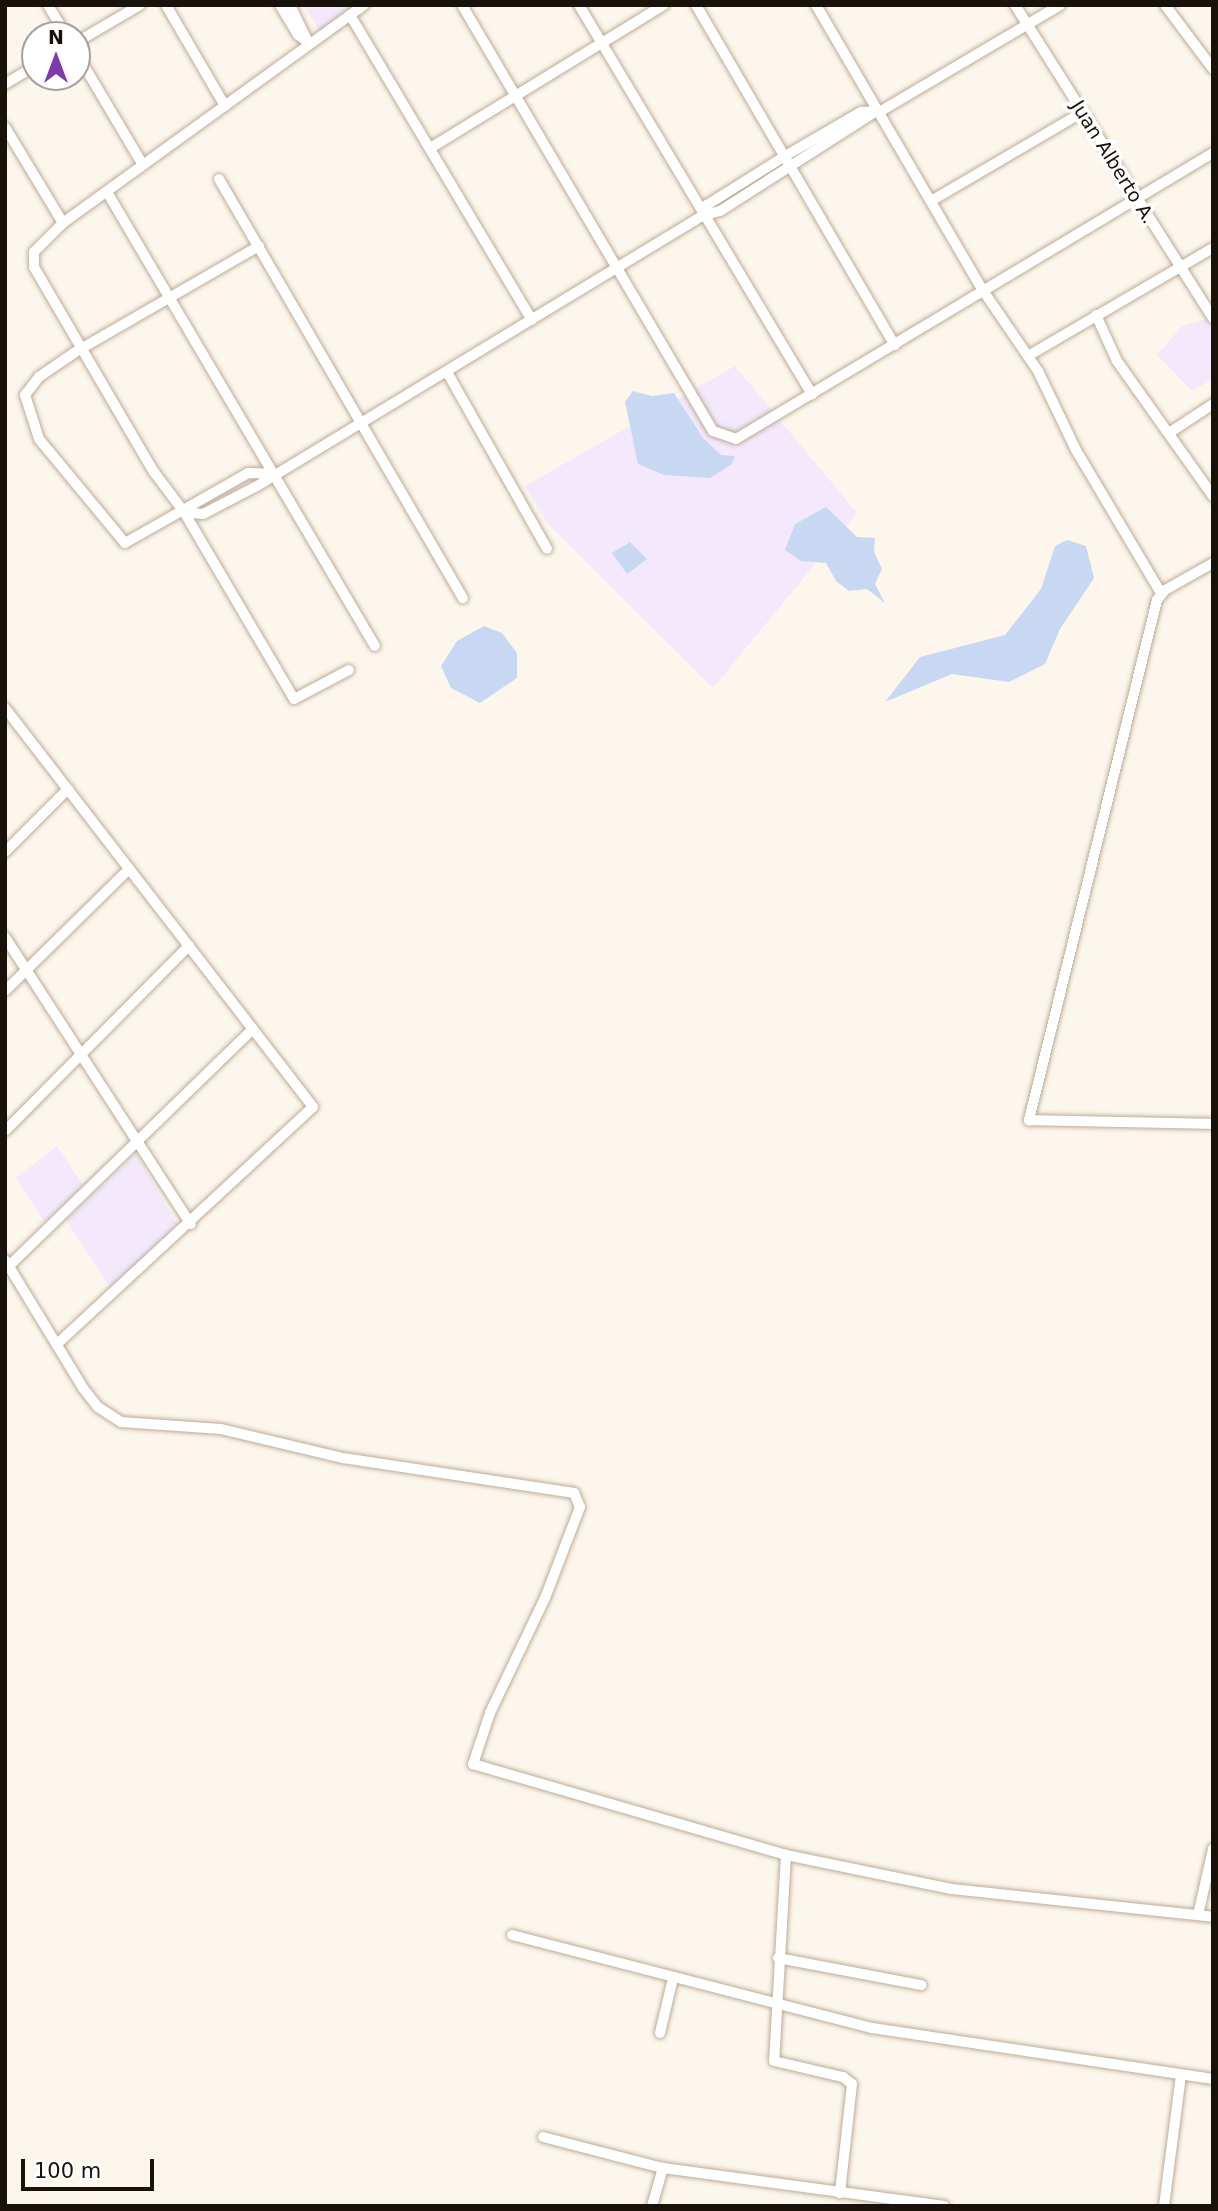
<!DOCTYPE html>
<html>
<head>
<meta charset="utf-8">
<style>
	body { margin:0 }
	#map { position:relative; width:1218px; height:2211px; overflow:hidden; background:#fdf6ed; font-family:"DejaVu Sans",sans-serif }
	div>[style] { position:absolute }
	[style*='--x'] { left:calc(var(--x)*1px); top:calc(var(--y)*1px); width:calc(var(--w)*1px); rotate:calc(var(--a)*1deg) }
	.industrial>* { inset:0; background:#f4e8fc }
	.water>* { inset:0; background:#c8d8f3 }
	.roads { filter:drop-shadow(0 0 2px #bdab97) drop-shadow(0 0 2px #bdab97) }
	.minor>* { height:10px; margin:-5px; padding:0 5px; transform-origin:5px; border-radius:5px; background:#fff }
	span { translate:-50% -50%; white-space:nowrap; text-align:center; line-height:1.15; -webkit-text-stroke:7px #fff; paint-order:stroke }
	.street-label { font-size:19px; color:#18120a }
	.frame { position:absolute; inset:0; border:7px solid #18120a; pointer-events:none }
	.north { position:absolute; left:21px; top:21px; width:70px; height:70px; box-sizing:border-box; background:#fff; border:2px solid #a3a09d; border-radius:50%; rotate:0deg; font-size:19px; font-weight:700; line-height:28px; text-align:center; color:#18120a }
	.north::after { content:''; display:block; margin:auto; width:24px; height:32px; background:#7d3baf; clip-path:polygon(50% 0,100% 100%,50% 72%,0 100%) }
	.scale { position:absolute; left:21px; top:2159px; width:133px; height:32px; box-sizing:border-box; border:4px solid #18120a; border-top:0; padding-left:9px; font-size:21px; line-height:24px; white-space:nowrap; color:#18120a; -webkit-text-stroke:5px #fff; paint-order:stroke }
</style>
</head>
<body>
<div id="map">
	<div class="industrial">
		<div style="clip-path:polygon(303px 5px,356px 5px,320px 31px)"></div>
		<div style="clip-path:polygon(1211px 318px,1213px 379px,1192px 391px,1157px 355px,1182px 326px)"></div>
		<div style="clip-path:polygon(735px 366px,857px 513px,713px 688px,547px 523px,525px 486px)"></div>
		<div style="clip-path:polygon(57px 1146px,83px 1185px,45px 1223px,16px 1178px)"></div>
		<div style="clip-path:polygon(136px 1154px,178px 1226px,110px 1287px,66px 1220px)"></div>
	</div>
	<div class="water">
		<div style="clip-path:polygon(633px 391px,652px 396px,674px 393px,703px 438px,721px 455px,735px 456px,732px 464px,710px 478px,664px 475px,638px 464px,625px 402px)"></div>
		<div style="clip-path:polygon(826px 507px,857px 537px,875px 538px,874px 552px,882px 569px,875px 584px,885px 603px,867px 589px,849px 591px,836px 581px,826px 563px,801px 561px,785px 550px,795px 524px)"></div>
		<div style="clip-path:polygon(1067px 540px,1086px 546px,1094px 578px,1060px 629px,1045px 664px,1009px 682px,952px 674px,885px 702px,920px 657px,1005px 635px,1041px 589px,1055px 546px)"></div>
		<div style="clip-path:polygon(630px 542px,647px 559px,627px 574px,612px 553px)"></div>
		<div style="clip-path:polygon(484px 626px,502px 633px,517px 653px,517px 678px,480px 703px,451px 688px,441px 666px,457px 641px)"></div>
	</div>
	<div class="roads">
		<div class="minor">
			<div style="--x:48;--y:5;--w:35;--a:59"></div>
			<div style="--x:166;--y:5;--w:117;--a:59.7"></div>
			<div style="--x:280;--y:5;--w:35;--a:59"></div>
			<div style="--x:298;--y:35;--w:12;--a:35"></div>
			<div style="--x:290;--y:5;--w:41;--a:64.1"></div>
			<div style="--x:364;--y:5;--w:372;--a:144.1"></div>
			<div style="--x:63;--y:223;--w:41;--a:135"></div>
			<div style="--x:34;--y:252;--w:15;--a:90"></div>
			<div style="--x:34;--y:267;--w:238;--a:59.7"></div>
			<div style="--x:154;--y:472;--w:50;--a:53.1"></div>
			<div style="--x:184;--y:512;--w:19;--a:6"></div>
			<div style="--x:203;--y:514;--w:61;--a:-27.4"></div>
			<div style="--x:257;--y:486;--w:521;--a:-31.25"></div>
			<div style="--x:702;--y:216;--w:19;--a:-16"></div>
			<div style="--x:720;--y:211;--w:182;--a:-32.6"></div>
			<div style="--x:462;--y:5;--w:494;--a:59.5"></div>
			<div style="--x:713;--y:431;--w:24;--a:19"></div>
			<div style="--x:736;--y:439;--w:556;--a:-30.95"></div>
			<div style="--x:579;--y:5;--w:454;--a:59.1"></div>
			<div style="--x:696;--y:5;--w:394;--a:59.7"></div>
			<div style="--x:816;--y:5;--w:333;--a:59.7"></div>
			<div style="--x:984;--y:292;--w:96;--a:55.6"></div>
			<div style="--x:1038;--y:371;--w:88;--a:64.3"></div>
			<div style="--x:1076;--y:450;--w:166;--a:59.3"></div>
			<div style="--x:1015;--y:5;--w:370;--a:57.7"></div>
			<div style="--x:1165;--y:5;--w:80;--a:53.1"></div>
			<div style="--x:350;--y:15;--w:355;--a:59.2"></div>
			<div style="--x:77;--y:42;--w:73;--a:-30.4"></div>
			<div style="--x:77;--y:54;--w:129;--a:59.3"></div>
			<div style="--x:5;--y:84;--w:35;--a:-31"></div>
			<div style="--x:5;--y:127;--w:112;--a:58.9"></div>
			<div style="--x:432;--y:147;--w:272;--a:-31.5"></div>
			<div style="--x:219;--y:179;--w:485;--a:59.8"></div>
			<div style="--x:107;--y:192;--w:527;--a:59.45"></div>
			<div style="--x:931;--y:201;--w:174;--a:-30.4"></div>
			<div style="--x:702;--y:216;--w:12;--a:-66"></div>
			<div style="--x:707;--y:205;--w:92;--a:-32.1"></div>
			<div style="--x:785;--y:156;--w:88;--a:-30.1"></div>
			<div style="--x:861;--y:112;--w:20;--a:-3"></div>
			<div style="--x:881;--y:111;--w:208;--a:-30.6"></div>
			<div style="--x:259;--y:246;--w:214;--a:150"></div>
			<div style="--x:74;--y:353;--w:42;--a:145.6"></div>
			<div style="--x:39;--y:377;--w:23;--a:128"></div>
			<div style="--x:25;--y:395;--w:46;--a:72.3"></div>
			<div style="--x:39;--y:439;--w:135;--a:50.4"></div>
			<div style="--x:125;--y:543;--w:142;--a:-29.6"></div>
			<div style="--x:248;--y:473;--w:24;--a:2"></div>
			<div style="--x:1096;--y:315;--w:51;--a:65.5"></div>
			<div style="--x:1117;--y:361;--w:166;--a:54.6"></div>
			<div style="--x:1028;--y:356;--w:214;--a:-30.3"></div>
			<div style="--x:447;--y:372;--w:203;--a:60.5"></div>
			<div style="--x:1169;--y:433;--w:53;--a:-33.4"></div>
			<div style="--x:184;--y:512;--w:217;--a:59.5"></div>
			<div style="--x:294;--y:699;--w:62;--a:-27.8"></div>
			<div style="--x:1213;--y:563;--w:55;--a:150.6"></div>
			<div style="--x:1165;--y:590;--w:13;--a:129"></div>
			<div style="--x:1157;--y:600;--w:536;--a:103.83"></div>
			<div style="--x:1029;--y:1120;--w:184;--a:1.2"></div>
			<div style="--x:5;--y:708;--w:504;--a:52.33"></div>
			<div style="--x:313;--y:1107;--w:346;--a:137.2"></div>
			<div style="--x:5;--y:852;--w:89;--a:-45"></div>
			<div style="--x:5;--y:937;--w:342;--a:57.1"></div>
			<div style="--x:5;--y:991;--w:174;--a:-44.5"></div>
			<div style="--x:5;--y:1131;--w:261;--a:-45.2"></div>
			<div style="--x:5;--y:1260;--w:150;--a:58.6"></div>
			<div style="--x:83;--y:1388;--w:24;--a:52"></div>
			<div style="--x:98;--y:1407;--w:27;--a:33"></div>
			<div style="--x:121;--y:1422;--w:100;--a:4"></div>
			<div style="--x:221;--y:1429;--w:125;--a:13.4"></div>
			<div style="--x:343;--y:1458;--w:234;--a:8.6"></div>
			<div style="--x:574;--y:1493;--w:15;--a:67"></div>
			<div style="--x:580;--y:1507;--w:97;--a:111"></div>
			<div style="--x:545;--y:1598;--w:127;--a:115.6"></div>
			<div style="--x:490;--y:1713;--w:54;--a:108.4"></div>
			<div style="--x:473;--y:1764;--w:326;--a:16.2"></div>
			<div style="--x:786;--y:1855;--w:169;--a:11.6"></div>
			<div style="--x:952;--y:1889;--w:262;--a:6.1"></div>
			<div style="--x:9;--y:1266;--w:340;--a:-44.2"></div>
			<div style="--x:786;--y:1855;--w:206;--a:93.3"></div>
			<div style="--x:774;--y:2061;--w:71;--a:13.1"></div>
			<div style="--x:843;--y:2077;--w:11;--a:38"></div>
			<div style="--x:852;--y:2084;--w:110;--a:96.3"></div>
			<div style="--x:1198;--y:1915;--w:68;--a:-77.2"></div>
			<div style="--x:512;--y:1935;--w:372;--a:14.5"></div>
			<div style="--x:872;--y:2028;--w:345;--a:8.5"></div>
			<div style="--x:778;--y:1958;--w:146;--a:10.7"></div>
			<div style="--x:660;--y:2033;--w:57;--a:-76.7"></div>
			<div style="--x:543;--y:2137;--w:124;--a:14.5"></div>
			<div style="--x:663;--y:2168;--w:284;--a:7.7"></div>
			<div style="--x:652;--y:2206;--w:40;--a:-74"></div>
			<div style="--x:1164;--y:2206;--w:132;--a:-82.6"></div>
		</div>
	</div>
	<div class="street-label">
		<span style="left:1113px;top:162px;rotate:58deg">Juan Alberto A.</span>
	</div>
	<div class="frame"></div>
	<div class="north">N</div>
	<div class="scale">100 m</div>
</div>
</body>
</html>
